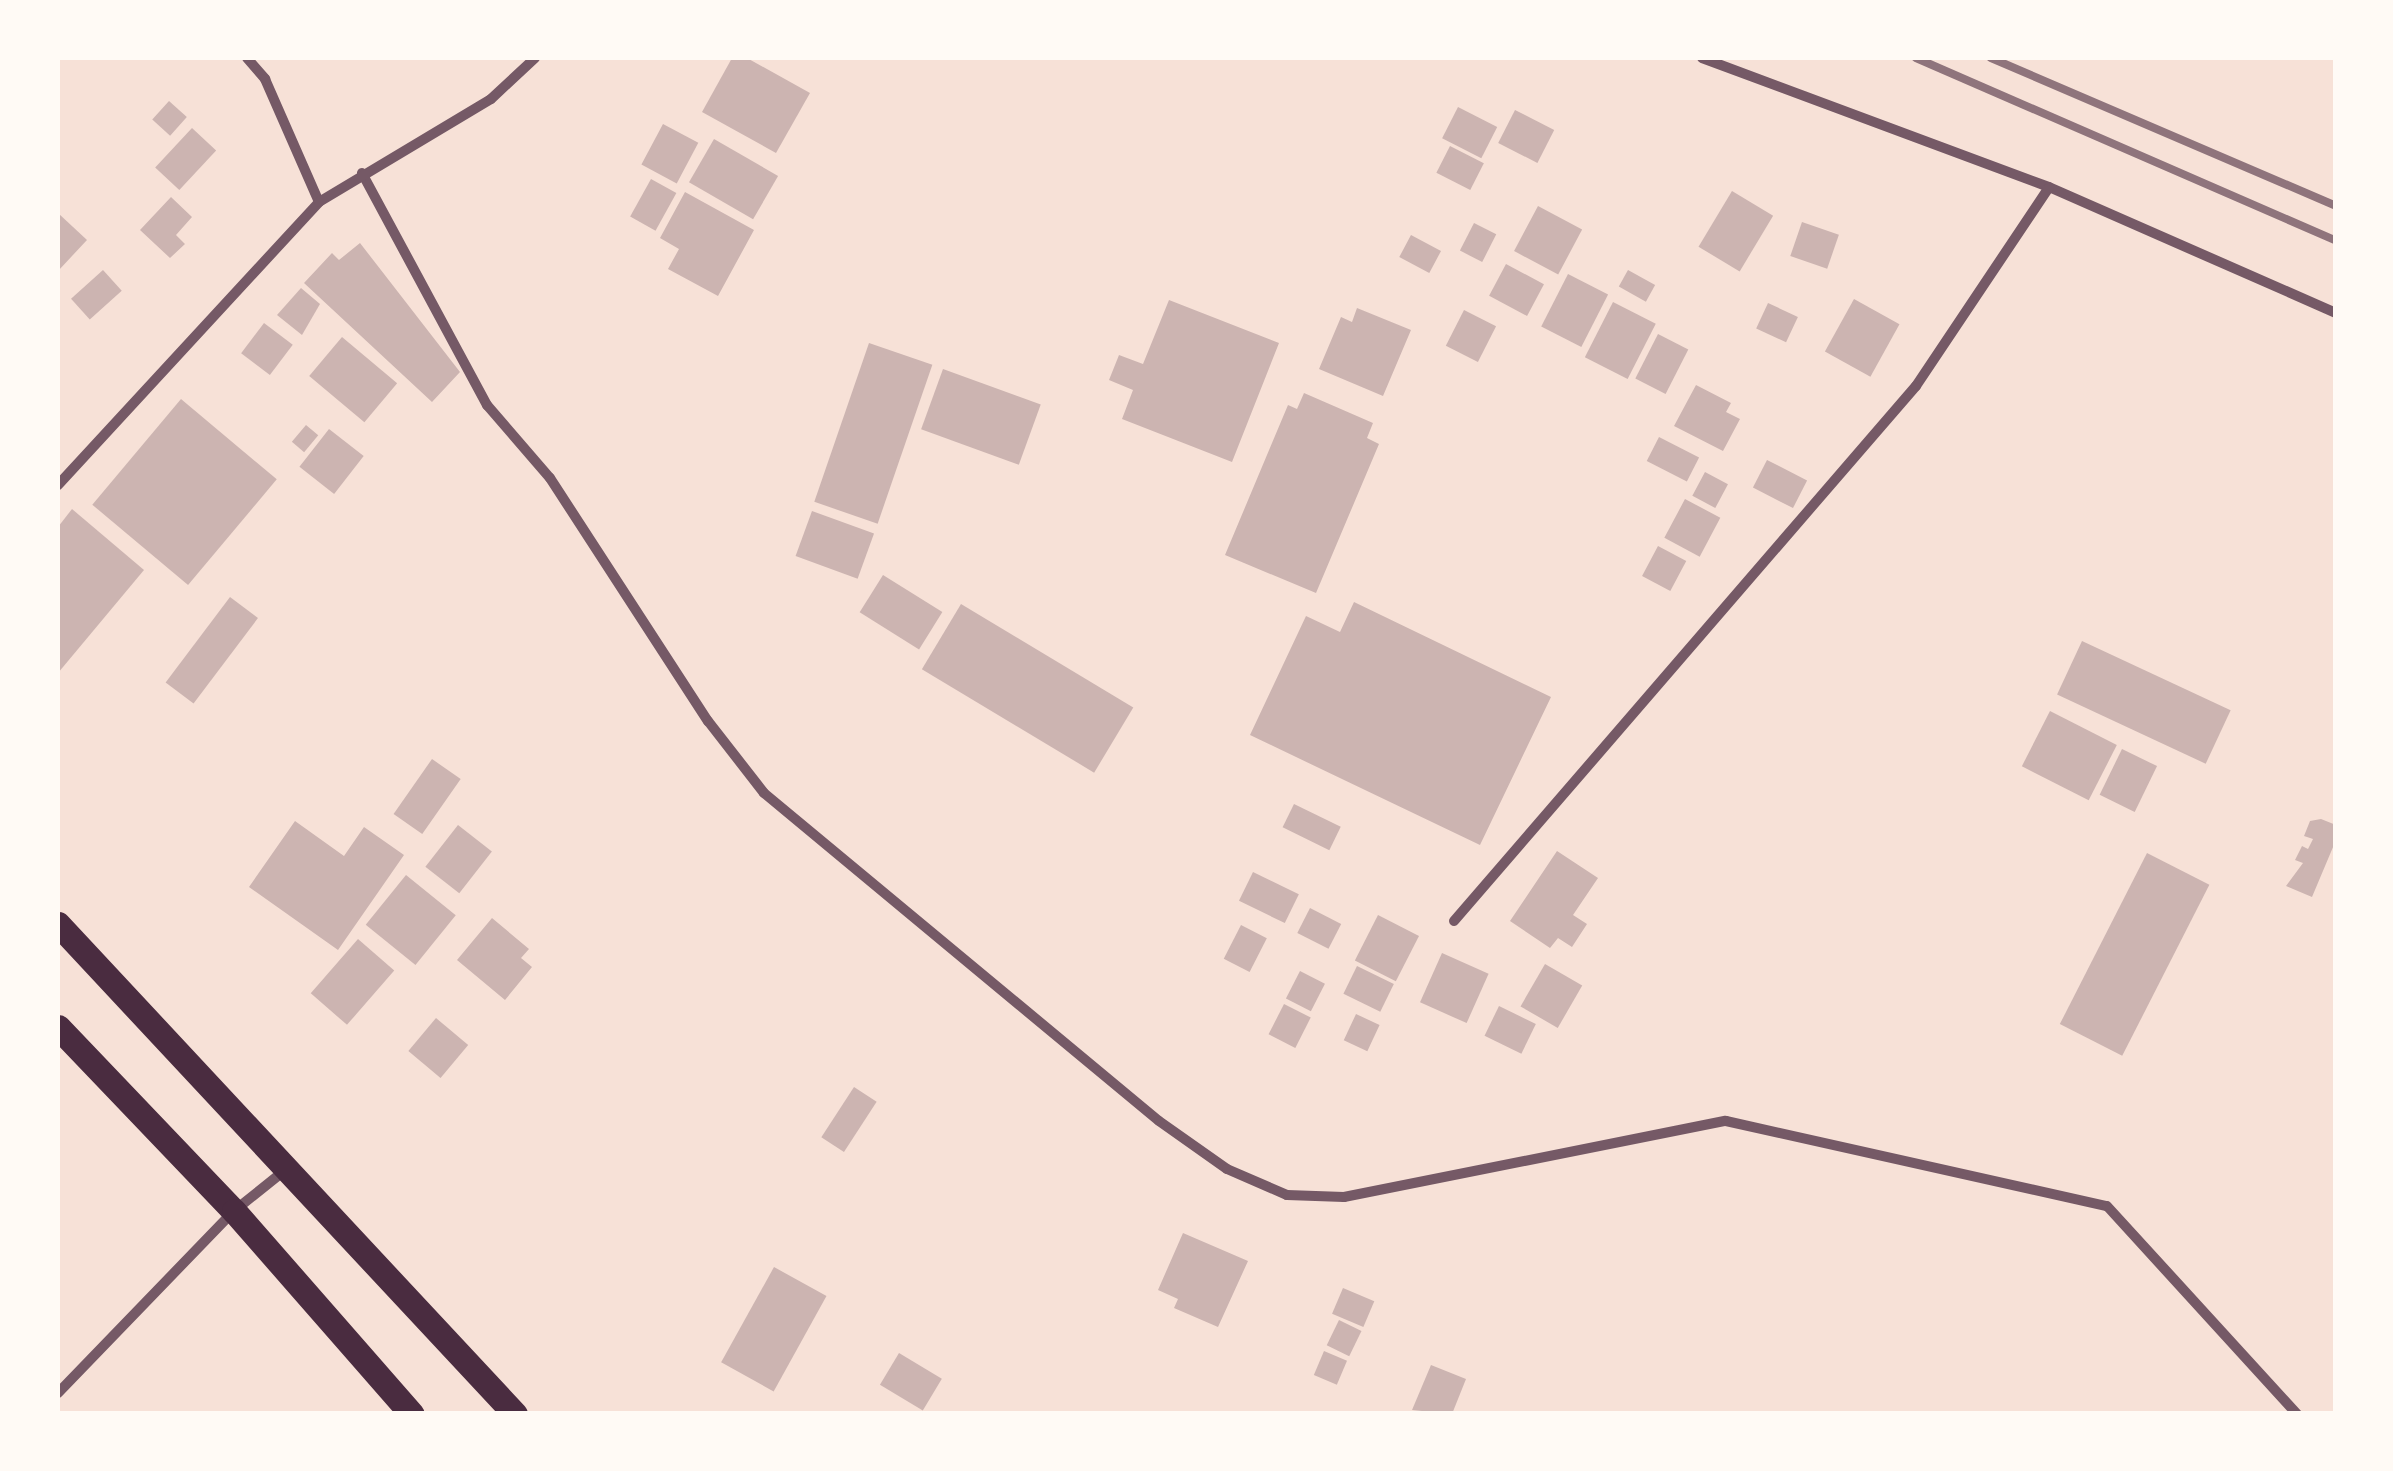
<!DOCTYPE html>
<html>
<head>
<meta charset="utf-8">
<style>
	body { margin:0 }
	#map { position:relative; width:2393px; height:1471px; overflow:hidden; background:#f7e1d7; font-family:"IBM Plex Sans",sans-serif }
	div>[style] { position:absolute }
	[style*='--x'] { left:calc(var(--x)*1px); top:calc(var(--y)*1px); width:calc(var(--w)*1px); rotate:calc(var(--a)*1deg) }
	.building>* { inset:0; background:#ccb4b1; transform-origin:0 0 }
	.minor>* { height:10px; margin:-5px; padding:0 5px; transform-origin:5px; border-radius:5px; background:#755966 }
	.primary>* { height:25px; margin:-12.5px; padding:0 12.5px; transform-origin:12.5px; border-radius:12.5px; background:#4a2c40 }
	.rail>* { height:8px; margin:-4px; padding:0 4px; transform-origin:4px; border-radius:4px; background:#8f747c }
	span { translate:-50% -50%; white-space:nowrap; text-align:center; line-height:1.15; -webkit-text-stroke:9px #fffaf5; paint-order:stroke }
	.frame { position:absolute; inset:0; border:60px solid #fffaf5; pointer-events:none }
</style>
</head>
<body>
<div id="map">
	<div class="building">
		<div style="clip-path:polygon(732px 58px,747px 58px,810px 93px,776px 153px,702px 112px)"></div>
		<div style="left:169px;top:101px;width:24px;height:25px;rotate:42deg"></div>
		<div style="left:1458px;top:107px;width:44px;height:35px;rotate:27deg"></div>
		<div style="left:1515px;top:110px;width:44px;height:37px;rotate:27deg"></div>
		<div style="left:663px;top:124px;width:40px;height:46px;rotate:28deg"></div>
		<div style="left:192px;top:128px;width:33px;height:54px;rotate:43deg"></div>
		<div style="left:714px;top:139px;width:74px;height:50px;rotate:30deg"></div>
		<div style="left:1450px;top:146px;width:38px;height:30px;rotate:27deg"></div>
		<div style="left:651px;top:179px;width:29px;height:43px;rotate:29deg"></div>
		<div style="left:1732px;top:191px;width:48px;height:65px;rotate:31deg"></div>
		<div style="clip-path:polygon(685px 192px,754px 230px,718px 296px,668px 269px,679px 249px,660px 238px)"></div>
		<div style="clip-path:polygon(171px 197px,192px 217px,176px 235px,185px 244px,170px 258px,140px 230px)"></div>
		<div style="left:1538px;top:206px;width:50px;height:51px;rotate:28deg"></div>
		<div style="clip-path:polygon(58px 213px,87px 240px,58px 271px)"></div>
		<div style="left:1802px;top:222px;width:39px;height:36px;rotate:19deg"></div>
		<div style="left:1474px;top:223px;width:25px;height:31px;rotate:27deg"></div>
		<div style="left:1411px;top:235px;width:34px;height:25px;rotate:28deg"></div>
		<div style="clip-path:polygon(360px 243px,460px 372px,432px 402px,304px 283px,332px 253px,339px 260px)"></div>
		<div style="left:1506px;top:264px;width:43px;height:36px;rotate:28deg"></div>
		<div style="left:103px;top:270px;width:28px;height:43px;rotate:48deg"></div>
		<div style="left:1628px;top:270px;width:31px;height:19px;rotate:29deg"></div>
		<div style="left:1568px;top:274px;width:45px;height:59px;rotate:27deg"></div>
		<div style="clip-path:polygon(301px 288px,320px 304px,302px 335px,277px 315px)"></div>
		<div style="left:1854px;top:299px;width:52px;height:60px;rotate:29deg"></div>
		<div style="clip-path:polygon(1169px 300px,1279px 343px,1232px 462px,1122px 419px,1133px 390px,1109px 380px,1119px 355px,1143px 364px)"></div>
		<div style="left:1613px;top:302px;width:48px;height:62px;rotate:27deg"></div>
		<div style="left:1768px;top:303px;width:33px;height:28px;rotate:25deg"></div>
		<div style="clip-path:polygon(1357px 308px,1411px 330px,1383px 396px,1319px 369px,1341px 317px,1352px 322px)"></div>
		<div style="left:1464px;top:310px;width:36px;height:40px;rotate:27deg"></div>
		<div style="left:264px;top:323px;width:36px;height:38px;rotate:37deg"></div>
		<div style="left:1658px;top:334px;width:34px;height:50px;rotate:27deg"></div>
		<div style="left:342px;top:337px;width:72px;height:51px;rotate:40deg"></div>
		<div style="left:869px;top:343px;width:67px;height:168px;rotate:19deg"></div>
		<div style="left:943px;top:369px;width:104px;height:64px;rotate:20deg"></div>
		<div style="clip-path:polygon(1696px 385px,1731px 403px,1726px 412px,1740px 419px,1723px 451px,1674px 426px)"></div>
		<div style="clip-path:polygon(1304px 393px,1373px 423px,1367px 438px,1379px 444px,1316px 593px,1225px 555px,1288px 405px,1297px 409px)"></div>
		<div style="left:181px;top:399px;width:125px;height:138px;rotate:40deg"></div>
		<div style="left:306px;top:425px;width:16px;height:22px;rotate:40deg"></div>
		<div style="left:329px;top:429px;width:44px;height:48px;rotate:38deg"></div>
		<div style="left:1659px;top:437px;width:45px;height:27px;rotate:27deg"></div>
		<div style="left:1767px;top:460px;width:45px;height:31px;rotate:27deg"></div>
		<div style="left:1705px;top:472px;width:26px;height:27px;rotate:28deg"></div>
		<div style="left:1685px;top:499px;width:40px;height:44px;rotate:28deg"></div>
		<div style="clip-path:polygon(72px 509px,144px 570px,58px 673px,58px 527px)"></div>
		<div style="left:812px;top:511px;width:66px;height:48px;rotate:20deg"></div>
		<div style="left:1658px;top:546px;width:32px;height:34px;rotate:28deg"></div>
		<div style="left:883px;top:575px;width:70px;height:44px;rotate:32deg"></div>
		<div style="left:230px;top:597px;width:35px;height:107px;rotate:37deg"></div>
		<div style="clip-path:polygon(1354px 602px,1551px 697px,1480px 845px,1250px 735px,1306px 616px,1340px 632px)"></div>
		<div style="left:961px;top:604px;width:201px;height:76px;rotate:31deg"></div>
		<div style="left:2082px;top:641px;width:164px;height:59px;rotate:25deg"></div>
		<div style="left:2050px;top:711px;width:75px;height:62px;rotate:27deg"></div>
		<div style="left:2122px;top:749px;width:39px;height:51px;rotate:26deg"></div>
		<div style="left:432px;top:759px;width:35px;height:67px;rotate:35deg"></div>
		<div style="left:1294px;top:804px;width:52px;height:26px;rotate:26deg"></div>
		<div style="clip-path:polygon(2321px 819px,2336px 825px,2336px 840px,2312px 897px,2286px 886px,2303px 863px,2295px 860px,2302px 846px,2308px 849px,2313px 839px,2304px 836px,2310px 821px)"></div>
		<div style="clip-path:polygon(295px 821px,344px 856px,364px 827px,404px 855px,338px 950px,249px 887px)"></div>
		<div style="left:458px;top:825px;width:43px;height:53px;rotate:38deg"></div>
		<div style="clip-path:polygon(1557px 851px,1598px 878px,1573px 915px,1587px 924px,1572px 947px,1558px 938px,1550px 948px,1510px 921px)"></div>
		<div style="left:2147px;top:853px;width:70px;height:192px;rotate:27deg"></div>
		<div style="left:1253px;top:872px;width:51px;height:32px;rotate:26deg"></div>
		<div style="left:406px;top:875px;width:64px;height:64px;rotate:39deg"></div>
		<div style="left:1310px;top:908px;width:35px;height:28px;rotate:27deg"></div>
		<div style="left:1378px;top:915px;width:46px;height:51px;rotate:27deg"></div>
		<div style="clip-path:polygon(492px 918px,529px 949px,521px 958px,532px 967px,505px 1000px,457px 960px)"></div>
		<div style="left:1241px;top:925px;width:29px;height:38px;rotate:27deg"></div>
		<div style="left:358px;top:939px;width:48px;height:72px;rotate:41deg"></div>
		<div style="left:1442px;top:953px;width:51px;height:54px;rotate:24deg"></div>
		<div style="left:1545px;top:964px;width:43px;height:49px;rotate:30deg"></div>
		<div style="left:1357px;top:966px;width:41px;height:31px;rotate:26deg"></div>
		<div style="left:1300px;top:971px;width:28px;height:31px;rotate:27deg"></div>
		<div style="left:1284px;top:1004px;width:30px;height:34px;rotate:27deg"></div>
		<div style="left:1499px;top:1006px;width:41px;height:33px;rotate:26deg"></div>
		<div style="left:1356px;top:1014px;width:26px;height:29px;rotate:25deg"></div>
		<div style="left:436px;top:1018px;width:42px;height:43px;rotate:40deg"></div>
		<div style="left:854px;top:1087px;width:27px;height:60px;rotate:33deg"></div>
		<div style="clip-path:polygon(1183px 1233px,1248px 1261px,1218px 1327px,1174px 1308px,1178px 1299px,1158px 1290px)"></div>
		<div style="left:774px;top:1267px;width:60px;height:109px;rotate:29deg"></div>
		<div style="left:1343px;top:1288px;width:34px;height:28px;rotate:23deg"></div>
		<div style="left:1339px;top:1320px;width:25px;height:28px;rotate:26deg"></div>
		<div style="left:1324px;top:1351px;width:25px;height:26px;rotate:23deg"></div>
		<div style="left:899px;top:1353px;width:50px;height:37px;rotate:31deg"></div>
		<div style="clip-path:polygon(1431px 1365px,1466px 1379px,1452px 1414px,1412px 1410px)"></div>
	</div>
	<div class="minor">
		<div style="--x:247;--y:58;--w:28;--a:49"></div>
		<div style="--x:265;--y:79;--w:134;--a:66.3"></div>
		<div style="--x:1702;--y:58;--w:370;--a:20.4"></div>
		<div style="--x:2049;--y:187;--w:313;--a:23.7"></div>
		<div style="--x:362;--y:173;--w:264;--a:61.7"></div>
		<div style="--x:487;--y:405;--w:96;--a:49.2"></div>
		<div style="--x:550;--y:478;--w:290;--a:57"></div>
		<div style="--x:708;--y:721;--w:91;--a:52.1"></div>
		<div style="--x:764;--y:793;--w:513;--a:39.71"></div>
		<div style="--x:1159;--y:1121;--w:83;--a:35.2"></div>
		<div style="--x:1227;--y:1169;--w:65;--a:23.4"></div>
		<div style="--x:1287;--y:1195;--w:57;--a:2"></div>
		<div style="--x:1344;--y:1197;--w:389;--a:-11.3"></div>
		<div style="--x:1726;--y:1121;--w:390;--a:12.6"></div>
		<div style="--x:2107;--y:1206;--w:282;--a:47.6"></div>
		<div style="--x:58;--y:485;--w:385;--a:-47.3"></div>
		<div style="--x:319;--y:202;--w:200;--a:-30.9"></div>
		<div style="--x:491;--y:99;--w:60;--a:-43"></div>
		<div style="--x:1454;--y:921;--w:707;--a:-49.19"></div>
		<div style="--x:1916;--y:386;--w:239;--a:-56.2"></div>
		<div style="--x:58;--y:1393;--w:253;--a:-46"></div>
		<div style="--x:234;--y:1211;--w:64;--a:-38.7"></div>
	</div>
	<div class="primary">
		<div style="--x:58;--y:924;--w:670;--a:47"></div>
		<div style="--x:58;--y:1027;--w:255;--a:46.3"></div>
		<div style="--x:234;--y:1211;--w:270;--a:48.8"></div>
	</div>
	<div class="rail">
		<div style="--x:1916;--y:58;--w:458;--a:23.5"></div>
		<div style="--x:1991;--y:58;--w:375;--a:23.2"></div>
	</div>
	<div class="frame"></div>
</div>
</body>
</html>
